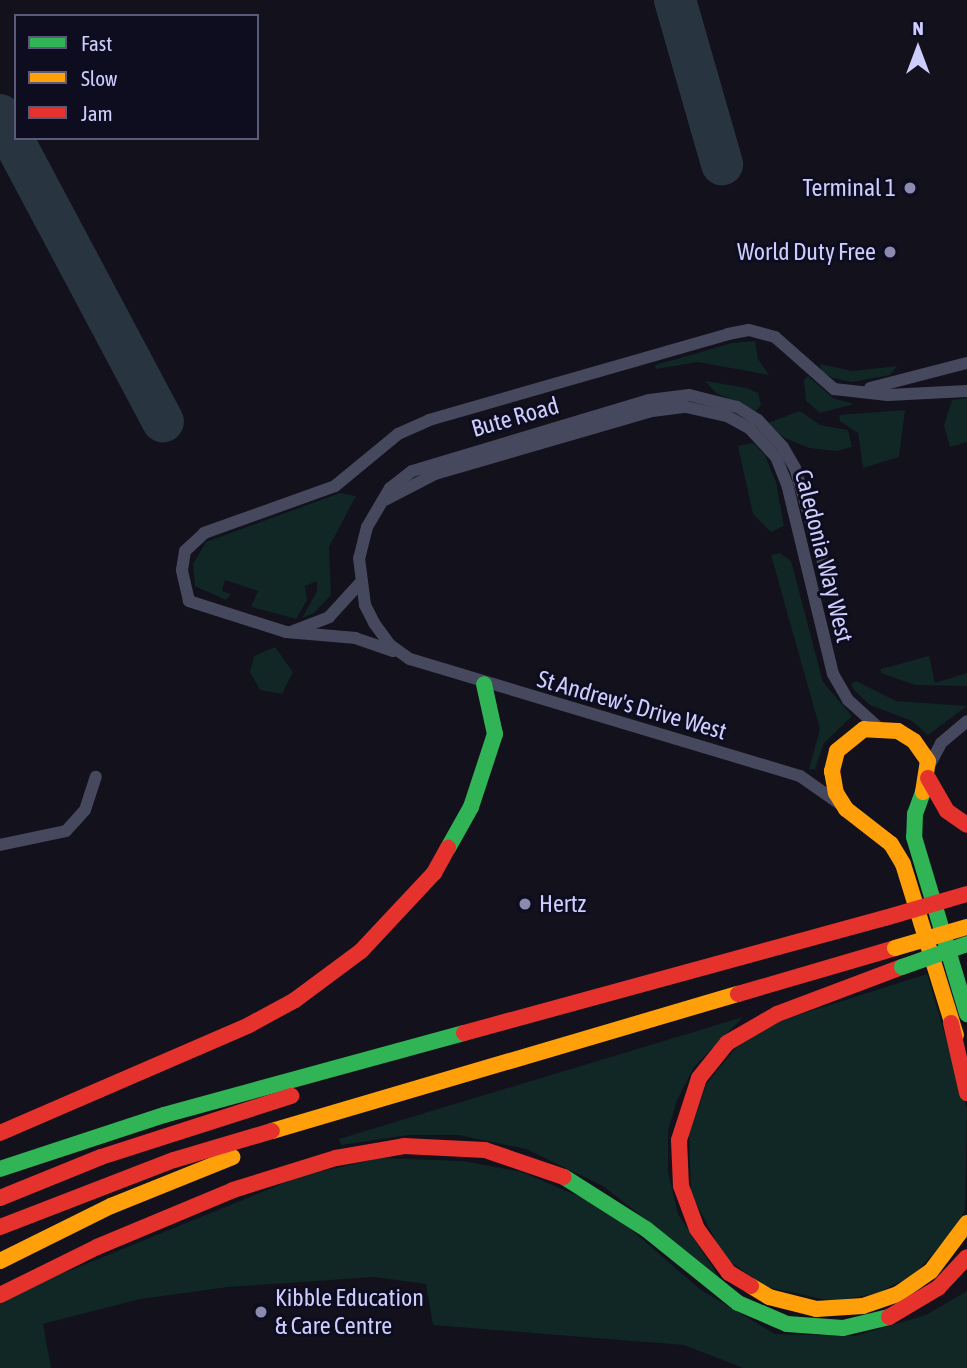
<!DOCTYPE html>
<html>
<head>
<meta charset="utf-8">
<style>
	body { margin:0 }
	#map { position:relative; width:967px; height:1368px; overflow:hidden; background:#12111c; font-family:"Asap Condensed",sans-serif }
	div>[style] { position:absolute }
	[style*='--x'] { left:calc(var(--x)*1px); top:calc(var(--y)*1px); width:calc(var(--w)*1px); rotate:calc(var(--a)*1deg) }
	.green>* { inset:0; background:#102725 }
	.taxiway>* { height:42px; margin:-21px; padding:0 21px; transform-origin:21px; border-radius:21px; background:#283440 }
	.street>* { height:12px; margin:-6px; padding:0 6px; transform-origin:6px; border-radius:6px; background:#46485d }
	.fast>* { height:16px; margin:-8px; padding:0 8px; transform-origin:8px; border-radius:8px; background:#30b455 }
	.slow>* { height:16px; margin:-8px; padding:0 8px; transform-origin:8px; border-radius:8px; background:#ff9f0a }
	.jam>* { height:16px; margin:-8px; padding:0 8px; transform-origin:8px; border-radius:8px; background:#e5322d }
	.fast-bridge>* { height:16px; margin:-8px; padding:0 8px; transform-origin:8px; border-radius:8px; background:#30b455 }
	.slow-bridge>* { height:16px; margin:-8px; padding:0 8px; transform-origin:8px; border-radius:8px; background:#ff9f0a }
	.jam-bridge>* { height:16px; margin:-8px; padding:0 8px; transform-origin:8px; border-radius:8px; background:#e5322d }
	.dots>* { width:19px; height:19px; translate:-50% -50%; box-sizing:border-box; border:4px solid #0e0d20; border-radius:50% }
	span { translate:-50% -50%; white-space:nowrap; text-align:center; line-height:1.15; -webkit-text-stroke:6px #0e0d20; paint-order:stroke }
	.poi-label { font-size:24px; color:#cdcdfe }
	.right { translate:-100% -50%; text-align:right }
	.left { translate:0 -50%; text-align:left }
	.street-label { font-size:24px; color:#cdcdfe }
	.legend { position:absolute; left:14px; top:14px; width:245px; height:126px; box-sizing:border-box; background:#0e0d20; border:2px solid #5a5a79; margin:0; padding:9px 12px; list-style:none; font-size:21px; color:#cdcdfe }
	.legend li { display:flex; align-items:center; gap:14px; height:35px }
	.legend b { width:35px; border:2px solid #5a5a79 }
	.north { position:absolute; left:883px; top:14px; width:70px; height:70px; -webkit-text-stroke:5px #0e0d20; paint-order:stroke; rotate:0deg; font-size:19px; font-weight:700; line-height:28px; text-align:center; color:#cdcdfe }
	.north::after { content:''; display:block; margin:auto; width:24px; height:32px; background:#cdcdfe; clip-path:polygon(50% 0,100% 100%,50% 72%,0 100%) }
</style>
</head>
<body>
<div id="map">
	<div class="green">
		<div style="clip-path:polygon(755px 341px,758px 359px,769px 375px,698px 362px,656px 369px,655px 365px,732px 343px)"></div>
		<div style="clip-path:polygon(820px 364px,852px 371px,897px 366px,890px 375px,852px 382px,833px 378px,822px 372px)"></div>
		<div style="clip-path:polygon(808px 376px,833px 398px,854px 404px,820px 413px,806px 401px,804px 380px)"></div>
		<div style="clip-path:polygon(705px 381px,747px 388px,758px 393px,761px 405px,756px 411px,716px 393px)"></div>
		<div style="clip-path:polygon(967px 398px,967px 442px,950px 447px,944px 425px,952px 400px)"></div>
		<div style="clip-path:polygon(905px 410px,899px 457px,863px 468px,858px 433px,840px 421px,839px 415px)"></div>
		<div style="clip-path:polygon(800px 411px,820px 425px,848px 430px,852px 447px,836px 451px,809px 448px,783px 437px,768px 423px)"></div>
		<div style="clip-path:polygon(753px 443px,765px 455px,776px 482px,784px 526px,771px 532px,753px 514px,738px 446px)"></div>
		<div style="clip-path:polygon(340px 493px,356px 496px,329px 547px,331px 595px,314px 613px,302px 618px,317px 591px,317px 581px,305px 586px,307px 600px,296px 619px,251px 607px,258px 591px,225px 580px,222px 591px,231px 594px,226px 600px,195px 586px,193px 564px,206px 542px)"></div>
		<div style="clip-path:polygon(780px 553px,791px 561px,823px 682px,852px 716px,824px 743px,815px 769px,809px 769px,820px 729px,771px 555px)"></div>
		<div style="clip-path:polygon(275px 647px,293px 672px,282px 694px,260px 690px,250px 672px,254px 656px)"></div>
		<div style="clip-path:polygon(929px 656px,935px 683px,967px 673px,967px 686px,915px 685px,881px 673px,881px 669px)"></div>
		<div style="clip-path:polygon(856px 681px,896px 701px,967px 706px,928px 735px,912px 721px,870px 705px,854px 690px,851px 684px)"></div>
		<div style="clip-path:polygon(927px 974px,967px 1109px,965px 1210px,954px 1230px,914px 1275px,875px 1294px,832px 1301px,766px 1287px,725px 1258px,691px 1194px,689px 1131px,707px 1083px,736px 1048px,776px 1022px)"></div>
		<div style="clip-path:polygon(743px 1017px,694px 1067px,677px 1100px,668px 1131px,668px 1172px,678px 1214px,719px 1277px,603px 1186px,526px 1149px,458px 1135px,409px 1135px,341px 1145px,339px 1139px)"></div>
		<div style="clip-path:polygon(380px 1158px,463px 1161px,522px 1172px,606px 1208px,701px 1290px,775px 1334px,855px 1336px,926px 1315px,967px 1291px,967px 1368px,743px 1368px,684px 1345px,433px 1325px,426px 1284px,374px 1277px,228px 1287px,140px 1299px,43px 1324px,51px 1368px,0 1368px,0 1304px,32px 1286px,301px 1176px)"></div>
	</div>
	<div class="taxiway">
		<div style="--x:675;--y:0;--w:171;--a:74"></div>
		<div style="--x:0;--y:115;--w:347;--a:62"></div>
	</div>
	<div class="street">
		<div style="--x:870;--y:388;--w:100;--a:-14.5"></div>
		<div style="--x:385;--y:500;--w:56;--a:-27.5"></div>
		<div style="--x:435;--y:474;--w:226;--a:-16.2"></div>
		<div style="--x:652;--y:411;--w:34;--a:-7"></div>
		<div style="--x:686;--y:407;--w:42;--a:12.4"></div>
		<div style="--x:727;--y:416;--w:26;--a:29"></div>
		<div style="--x:750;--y:429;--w:38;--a:47"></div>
		<div style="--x:776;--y:457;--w:29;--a:68"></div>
		<div style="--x:787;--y:484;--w:195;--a:76.4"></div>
		<div style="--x:833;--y:674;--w:30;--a:60"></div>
		<div style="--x:848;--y:700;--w:39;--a:42"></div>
		<div style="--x:832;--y:592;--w:129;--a:-106.6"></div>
		<div style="--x:795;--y:468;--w:24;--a:-120"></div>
		<div style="--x:783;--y:447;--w:37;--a:-133"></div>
		<div style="--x:758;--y:420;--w:25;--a:-148"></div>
		<div style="--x:737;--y:407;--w:49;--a:-166"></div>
		<div style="--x:689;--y:395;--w:40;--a:172.9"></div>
		<div style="--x:649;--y:400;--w:247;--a:163.3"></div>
		<div style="--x:412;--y:471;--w:28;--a:142"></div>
		<div style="--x:390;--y:488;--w:45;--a:120.5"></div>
		<div style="--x:367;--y:527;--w:32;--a:104"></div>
		<div style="--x:359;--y:558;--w:47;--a:82.7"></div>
		<div style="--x:365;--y:605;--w:20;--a:63"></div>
		<div style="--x:374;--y:623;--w:26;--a:54"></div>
		<div style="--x:389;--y:644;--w:26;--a:36"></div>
		<div style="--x:410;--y:659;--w:407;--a:16.7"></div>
		<div style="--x:800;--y:776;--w:49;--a:35"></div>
		<div style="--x:293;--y:631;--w:39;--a:-21"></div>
		<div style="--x:329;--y:617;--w:46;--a:-47.6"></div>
		<div style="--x:393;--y:651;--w:39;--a:-161"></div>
		<div style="--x:356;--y:638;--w:70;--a:-175.1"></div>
		<div style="--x:286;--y:632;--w:102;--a:-162.3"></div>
		<div style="--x:189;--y:601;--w:32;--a:-103"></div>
		<div style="--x:182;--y:570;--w:19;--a:-81"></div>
		<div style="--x:185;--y:551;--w:26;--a:-43"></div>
		<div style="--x:204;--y:533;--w:139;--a:-19.7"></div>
		<div style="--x:335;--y:486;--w:82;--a:-39.5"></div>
		<div style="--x:398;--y:434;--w:34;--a:-24"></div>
		<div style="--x:429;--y:420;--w:311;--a:-16"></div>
		<div style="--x:728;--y:334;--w:21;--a:-11"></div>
		<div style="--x:749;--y:330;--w:27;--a:15"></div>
		<div style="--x:775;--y:337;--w:79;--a:41.4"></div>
		<div style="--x:834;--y:389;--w:54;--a:6.3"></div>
		<div style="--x:888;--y:395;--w:79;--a:-2.9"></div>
		<div style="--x:929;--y:766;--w:26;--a:-62"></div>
		<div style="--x:941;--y:743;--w:34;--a:-40"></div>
		<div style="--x:0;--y:845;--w:67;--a:-12"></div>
		<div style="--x:66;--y:831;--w:28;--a:-48"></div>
		<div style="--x:85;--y:810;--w:35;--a:-72"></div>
	</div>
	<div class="fast">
		<div style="--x:923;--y:792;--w:23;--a:110"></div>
		<div style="--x:915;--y:814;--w:23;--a:92"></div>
		<div style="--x:914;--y:837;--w:185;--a:73.3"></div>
		<div style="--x:448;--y:848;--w:47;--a:-60.7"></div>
		<div style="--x:471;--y:807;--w:77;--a:-71.8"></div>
		<div style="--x:495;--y:734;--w:51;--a:-102.4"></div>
		<div style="--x:0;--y:1169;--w:173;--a:-18.2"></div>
		<div style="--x:164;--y:1115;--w:311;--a:-15.3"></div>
		<div style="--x:564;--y:1177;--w:97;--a:32.4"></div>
		<div style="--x:646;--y:1229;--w:118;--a:38.8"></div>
		<div style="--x:738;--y:1303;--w:53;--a:23.2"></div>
		<div style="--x:787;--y:1324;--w:56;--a:4.1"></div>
		<div style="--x:843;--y:1328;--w:47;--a:-13.4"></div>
	</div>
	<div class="slow">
		<div style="--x:923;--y:792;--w:31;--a:-81"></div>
		<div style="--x:928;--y:761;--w:24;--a:-125"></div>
		<div style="--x:914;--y:741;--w:19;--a:-148"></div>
		<div style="--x:898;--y:731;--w:34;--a:-177"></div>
		<div style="--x:864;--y:729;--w:35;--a:141"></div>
		<div style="--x:837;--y:751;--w:21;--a:104"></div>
		<div style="--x:832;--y:771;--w:22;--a:80"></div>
		<div style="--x:836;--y:793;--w:19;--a:58"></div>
		<div style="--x:846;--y:809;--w:57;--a:37.9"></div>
		<div style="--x:891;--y:844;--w:23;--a:59"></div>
		<div style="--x:903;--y:864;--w:179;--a:72.8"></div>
		<div style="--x:272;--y:1131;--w:486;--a:-16.4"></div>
		<div style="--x:0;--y:1261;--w:124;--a:-26.4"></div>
		<div style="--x:111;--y:1206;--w:131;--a:-21.9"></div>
		<div style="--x:751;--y:1286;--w:21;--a:31"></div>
		<div style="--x:769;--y:1297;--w:49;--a:14.3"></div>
		<div style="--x:816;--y:1309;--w:47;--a:-3.7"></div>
		<div style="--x:863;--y:1306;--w:37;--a:-19"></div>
		<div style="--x:898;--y:1294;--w:40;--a:-34.9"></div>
		<div style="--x:931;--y:1271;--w:60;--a:-53.1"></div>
	</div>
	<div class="jam">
		<div style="--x:928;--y:778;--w:38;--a:60"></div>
		<div style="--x:947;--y:811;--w:24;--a:35"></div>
		<div style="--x:738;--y:994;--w:164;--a:-16.3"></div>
		<div style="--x:951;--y:1023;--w:72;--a:77.1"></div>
		<div style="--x:464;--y:1033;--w:436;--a:-15.3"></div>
		<div style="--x:0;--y:1133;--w:271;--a:-23.4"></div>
		<div style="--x:249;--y:1025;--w:52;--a:-28.5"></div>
		<div style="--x:295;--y:1000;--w:82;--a:-36.6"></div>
		<div style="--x:361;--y:951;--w:107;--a:-46.9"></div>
		<div style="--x:434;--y:873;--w:29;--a:-61"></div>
		<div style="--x:0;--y:1198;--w:109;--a:-22.1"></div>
		<div style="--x:101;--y:1157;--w:200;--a:-17.8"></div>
		<div style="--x:0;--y:1227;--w:186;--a:-21.1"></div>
		<div style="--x:174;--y:1160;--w:102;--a:-16.5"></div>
		<div style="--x:751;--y:1286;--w:26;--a:-149"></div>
		<div style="--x:729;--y:1273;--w:54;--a:-126"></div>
		<div style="--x:697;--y:1229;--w:46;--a:-110.4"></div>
		<div style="--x:681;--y:1186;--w:46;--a:-92.5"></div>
		<div style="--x:679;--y:1140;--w:65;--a:-72.1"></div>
		<div style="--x:699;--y:1078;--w:45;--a:-51.3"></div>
		<div style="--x:727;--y:1043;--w:58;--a:-30.1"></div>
		<div style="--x:777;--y:1014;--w:134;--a:-20.6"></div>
		<div style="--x:0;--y:1295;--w:108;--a:-26.3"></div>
		<div style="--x:97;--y:1247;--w:147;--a:-22.7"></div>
		<div style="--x:233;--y:1190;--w:108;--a:-17.3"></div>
		<div style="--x:336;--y:1158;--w:69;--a:-10"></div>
		<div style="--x:404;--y:1146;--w:81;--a:2.8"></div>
		<div style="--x:485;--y:1150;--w:83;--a:18.9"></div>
		<div style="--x:889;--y:1317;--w:57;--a:-30.6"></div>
		<div style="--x:938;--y:1288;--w:42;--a:-46.9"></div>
	</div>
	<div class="fast-bridge">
		<div style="--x:902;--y:967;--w:69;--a:-19.5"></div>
	</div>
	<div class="slow-bridge">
		<div style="--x:895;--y:948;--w:75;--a:-16.3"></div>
	</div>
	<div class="jam-bridge">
		<div style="--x:885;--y:918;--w:85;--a:-16.3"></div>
	</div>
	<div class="dots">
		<div style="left:910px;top:188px;background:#8c8baf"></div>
		<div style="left:890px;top:252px;background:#8c8baf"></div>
		<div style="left:525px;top:904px;background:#8c8baf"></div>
		<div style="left:261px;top:1312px;background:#8c8baf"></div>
	</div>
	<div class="poi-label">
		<span class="right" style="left:896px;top:188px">Terminal 1</span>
		<span class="right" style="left:876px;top:252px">World Duty Free</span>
		<span class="left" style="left:539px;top:904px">Hertz</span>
		<span class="left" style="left:275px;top:1312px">Kibble Education<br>&amp; Care Centre</span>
	</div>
	<div class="street-label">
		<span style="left:515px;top:417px;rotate:-16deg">Bute Road</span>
		<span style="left:824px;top:556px;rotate:76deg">Caledonia Way West</span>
		<span style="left:632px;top:705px;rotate:16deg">St Andrew's Drive West</span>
	</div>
	<ul class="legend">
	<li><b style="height:9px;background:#30b455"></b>Fast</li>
	<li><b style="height:9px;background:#ff9f0a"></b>Slow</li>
	<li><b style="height:9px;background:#e5322d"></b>Jam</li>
	</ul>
	<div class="north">N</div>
</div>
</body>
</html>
